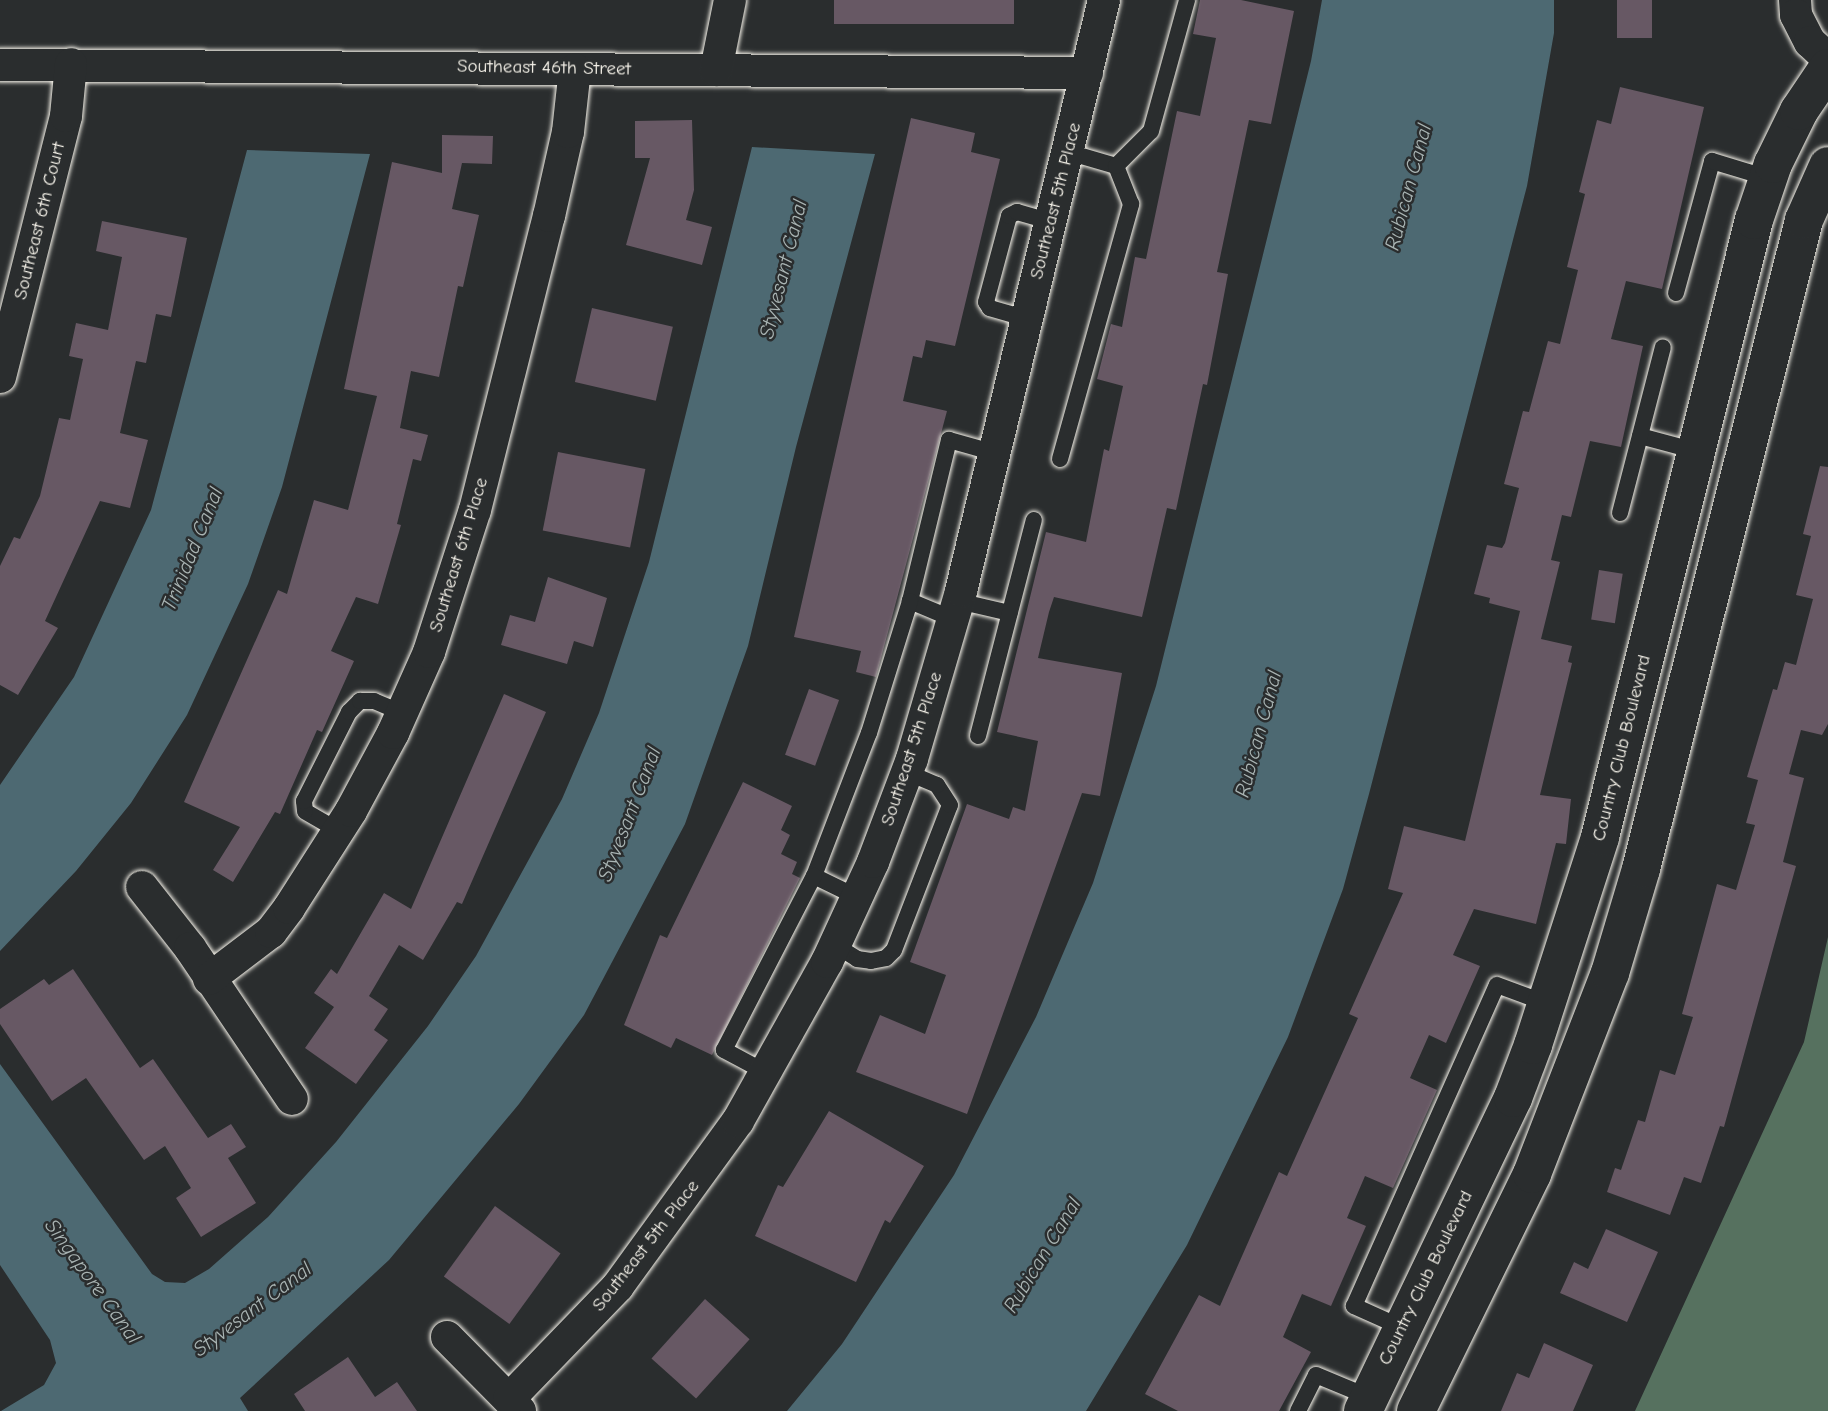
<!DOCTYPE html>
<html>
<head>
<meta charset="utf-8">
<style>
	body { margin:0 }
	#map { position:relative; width:1828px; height:1411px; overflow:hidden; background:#2a2d2e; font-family:"Comic Neue",sans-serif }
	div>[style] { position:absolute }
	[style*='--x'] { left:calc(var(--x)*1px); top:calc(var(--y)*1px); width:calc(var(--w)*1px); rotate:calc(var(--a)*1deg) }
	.green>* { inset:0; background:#56715f }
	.water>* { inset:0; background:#4d6972 }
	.building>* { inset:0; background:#675864; transform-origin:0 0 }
	.roads { filter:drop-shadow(0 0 2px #f4f1e8) drop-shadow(0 0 2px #f4f1e8) }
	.lane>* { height:16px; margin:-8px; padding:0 8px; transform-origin:8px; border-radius:8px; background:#2a2d2e }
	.street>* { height:32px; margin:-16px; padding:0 16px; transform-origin:16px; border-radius:16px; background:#2a2d2e }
	.secondary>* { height:38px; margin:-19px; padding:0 19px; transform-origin:19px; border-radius:19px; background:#2a2d2e }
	span { translate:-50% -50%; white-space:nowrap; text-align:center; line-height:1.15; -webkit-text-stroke:5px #2a2d2e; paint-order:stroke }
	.street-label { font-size:19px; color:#f4f1e8 }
	.water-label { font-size:21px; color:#a9b4b3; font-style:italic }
</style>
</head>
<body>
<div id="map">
	<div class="green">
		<div style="clip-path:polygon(1828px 937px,1828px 1411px,1635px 1411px,1804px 1042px)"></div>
	</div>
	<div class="water">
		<div style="clip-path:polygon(1322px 0,1554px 0,1554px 33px,1527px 186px,1369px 794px,1343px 889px,1288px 1037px,1187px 1245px,1086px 1411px,787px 1411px,842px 1344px,954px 1175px,1036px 1017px,1093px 883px,1156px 686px,1311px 61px)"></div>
		<div style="clip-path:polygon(752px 147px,875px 154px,796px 447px,748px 646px,685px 824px,584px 1015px,519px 1104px,389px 1260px,240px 1398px,248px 1411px,1px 1411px,44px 1385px,56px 1363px,50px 1340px,0 1265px,0 1064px,152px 1274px,165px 1282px,185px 1283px,209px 1269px,268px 1217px,336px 1142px,428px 1026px,476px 956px,562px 799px,599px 713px,649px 562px)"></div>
		<div style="clip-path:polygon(247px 150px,370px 154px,282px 487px,248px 584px,187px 715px,131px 803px,76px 871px,0 951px,0 785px,74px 677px,151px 510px)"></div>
	</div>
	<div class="building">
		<div style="left:834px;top:0;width:180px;height:24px"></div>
		<div style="clip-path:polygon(1200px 0,1241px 0,1294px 11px,1271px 124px,1249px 120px,1217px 272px,1228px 274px,1207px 385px,1203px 384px,1176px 510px,1167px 508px,1142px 617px,1054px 597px,1049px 612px,1038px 658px,1122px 673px,1100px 796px,1082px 793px,967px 1114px,856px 1072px,880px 1015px,925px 1034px,946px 975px,910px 962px,967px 804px,1009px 819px,1013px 807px,1025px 811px,1038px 741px,997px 732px,1046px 532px,1086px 542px,1104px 449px,1109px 451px,1123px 386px,1097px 379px,1111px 324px,1122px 327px,1135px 257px,1146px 259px,1177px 111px,1200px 116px,1216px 38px,1193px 34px)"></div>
		<div style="left:1617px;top:0;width:35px;height:38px"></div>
		<div style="clip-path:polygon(1620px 87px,1704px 107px,1662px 289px,1626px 281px,1611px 339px,1643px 346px,1621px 447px,1590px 441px,1571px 517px,1562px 515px,1551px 560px,1560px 562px,1541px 639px,1572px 646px,1568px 662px,1572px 663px,1540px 795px,1571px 799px,1566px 844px,1556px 843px,1536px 924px,1474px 909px,1453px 955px,1480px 966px,1446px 1043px,1429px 1035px,1410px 1078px,1437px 1090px,1393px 1188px,1365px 1176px,1347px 1218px,1366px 1226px,1331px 1306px,1302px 1294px,1283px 1337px,1311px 1352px,1279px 1411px,1178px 1411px,1145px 1394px,1199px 1295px,1220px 1306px,1279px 1172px,1287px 1176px,1358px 1018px,1349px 1014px,1403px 893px,1388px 889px,1404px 826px,1465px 841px,1520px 611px,1489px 603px,1490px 598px,1474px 594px,1487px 545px,1502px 548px,1505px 543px,1519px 488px,1504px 484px,1523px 411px,1529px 412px,1548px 341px,1560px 344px,1578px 270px,1567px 267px,1585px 194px,1579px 192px,1597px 120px,1611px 124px)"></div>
		<div style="clip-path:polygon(911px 118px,975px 133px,971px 152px,1000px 159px,955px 346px,926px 340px,922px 358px,913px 356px,903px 401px,947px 411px,876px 677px,856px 672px,861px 651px,794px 637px)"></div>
		<div style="clip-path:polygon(692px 120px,694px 190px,686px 220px,712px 227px,702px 265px,626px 245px,650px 158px,635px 158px,635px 121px)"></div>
		<div style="clip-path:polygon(442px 135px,493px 136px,492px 164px,462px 163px,452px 209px,479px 215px,463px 287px,458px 286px,439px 377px,411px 371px,400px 428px,428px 435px,421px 461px,413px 459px,397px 524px,401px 525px,378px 604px,356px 597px,331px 651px,354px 661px,322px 732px,317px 730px,280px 814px,275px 812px,233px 882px,213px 870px,240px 827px,184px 802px,278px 590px,287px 594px,314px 500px,348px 510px,377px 396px,344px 389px,392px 162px,442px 173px)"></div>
		<div style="clip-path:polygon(102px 221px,187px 238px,171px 317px,156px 314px,146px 363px,136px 361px,120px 433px,148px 440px,130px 508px,100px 501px,45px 621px,58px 628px,18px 695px,0 685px,0 566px,14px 537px,20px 539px,40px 496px,59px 418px,70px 420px,83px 359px,69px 356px,76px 323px,108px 330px,122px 257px,96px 251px)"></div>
		<div style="left:592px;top:308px;width:83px;height:76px;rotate:13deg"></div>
		<div style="left:558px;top:452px;width:89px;height:80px;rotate:11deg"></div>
		<div style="clip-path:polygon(1820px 466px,1828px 467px,1828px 724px,1822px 735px,1801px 730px,1789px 774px,1804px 778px,1783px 862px,1796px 866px,1724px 1127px,1720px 1126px,1701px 1183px,1684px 1177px,1670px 1215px,1607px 1192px,1615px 1168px,1621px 1170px,1638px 1120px,1645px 1122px,1660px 1070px,1675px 1075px,1693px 1017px,1682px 1014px,1717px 884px,1736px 890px,1755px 825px,1746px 823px,1758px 780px,1747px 777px,1773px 689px,1777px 690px,1785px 662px,1796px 665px,1813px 599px,1796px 595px,1811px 536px,1803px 534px)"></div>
		<div style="left:1599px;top:570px;width:24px;height:50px;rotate:9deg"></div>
		<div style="clip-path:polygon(548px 577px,607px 598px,593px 647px,574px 641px,567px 664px,501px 645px,510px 615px,535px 622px)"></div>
		<div style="left:809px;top:689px;width:32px;height:70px;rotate:20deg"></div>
		<div style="clip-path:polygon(504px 694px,546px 712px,462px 904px,457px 902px,423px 960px,399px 945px,369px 996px,388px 1009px,374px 1030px,388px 1040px,356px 1084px,305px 1048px,334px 1007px,314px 993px,331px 969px,337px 974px,384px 893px,411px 909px)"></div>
		<div style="clip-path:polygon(743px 782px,792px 806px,781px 830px,790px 835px,781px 854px,797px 862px,792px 874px,800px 878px,712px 1055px,676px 1038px,671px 1048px,624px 1025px,660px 935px,667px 938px)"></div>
		<div style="clip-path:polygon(73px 969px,140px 1068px,153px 1059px,208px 1138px,231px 1124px,246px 1147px,228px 1158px,256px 1203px,201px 1237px,176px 1198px,191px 1188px,165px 1146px,144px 1160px,86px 1078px,52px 1101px,0 1024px,0 1009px,44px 979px,49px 985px)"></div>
		<div style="clip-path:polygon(829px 1111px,924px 1166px,890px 1223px,885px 1220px,856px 1282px,755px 1236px,778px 1185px,783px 1187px)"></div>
		<div style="left:495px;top:1206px;width:81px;height:87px;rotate:36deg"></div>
		<div style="clip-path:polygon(1606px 1229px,1658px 1252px,1627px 1322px,1560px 1293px,1574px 1262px,1588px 1269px)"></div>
		<div style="left:705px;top:1299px;width:60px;height:80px;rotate:42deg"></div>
		<div style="clip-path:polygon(1544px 1343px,1593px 1365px,1573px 1411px,1501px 1411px,1517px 1373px,1529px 1378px)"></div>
		<div style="clip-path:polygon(348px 1357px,375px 1397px,397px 1382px,417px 1411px,305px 1411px,294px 1394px)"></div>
	</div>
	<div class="roads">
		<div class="lane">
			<div style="--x:1068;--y:152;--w:50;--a:16.3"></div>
			<div style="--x:1676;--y:293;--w:137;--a:-74.7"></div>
			<div style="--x:1712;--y:161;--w:59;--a:16.9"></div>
			<div style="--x:1028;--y:319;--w:40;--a:-164"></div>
			<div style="--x:990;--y:308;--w:7;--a:-124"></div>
			<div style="--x:986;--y:302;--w:89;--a:-75"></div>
			<div style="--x:1009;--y:216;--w:9;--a:-27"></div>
			<div style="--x:1017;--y:212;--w:35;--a:16"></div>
			<div style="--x:1640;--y:436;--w:58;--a:15"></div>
			<div style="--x:1060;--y:459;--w:265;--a:-74.4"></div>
			<div style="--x:1131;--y:204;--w:41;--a:-111.5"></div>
			<div style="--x:1116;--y:166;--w:49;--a:-45"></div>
			<div style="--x:1151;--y:131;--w:136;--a:-74.6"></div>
			<div style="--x:1620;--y:513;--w:171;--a:-75.5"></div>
			<div style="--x:958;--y:601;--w:53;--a:13"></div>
			<div style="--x:953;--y:619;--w:47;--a:-157.3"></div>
			<div style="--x:910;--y:601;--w:166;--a:-76.4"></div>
			<div style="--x:949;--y:440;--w:48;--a:15.8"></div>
			<div style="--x:978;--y:736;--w:223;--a:-75.5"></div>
			<div style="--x:339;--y:831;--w:39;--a:-150"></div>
			<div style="--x:305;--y:811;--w:10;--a:-96"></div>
			<div style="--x:304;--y:801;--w:100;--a:-63.2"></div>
			<div style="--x:349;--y:712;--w:16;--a:-45"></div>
			<div style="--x:360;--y:701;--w:14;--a:0"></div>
			<div style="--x:374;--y:701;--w:30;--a:23"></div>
			<div style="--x:857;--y:897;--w:48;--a:-154"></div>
			<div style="--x:814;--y:876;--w:153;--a:-69"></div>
			<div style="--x:869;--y:733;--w:138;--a:-72.7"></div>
			<div style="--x:835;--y:945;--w:26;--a:32"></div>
			<div style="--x:857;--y:959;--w:14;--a:8"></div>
			<div style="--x:871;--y:961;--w:15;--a:-11"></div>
			<div style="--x:886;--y:958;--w:11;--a:-45"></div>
			<div style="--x:894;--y:950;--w:155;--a:-68.9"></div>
			<div style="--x:950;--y:805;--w:24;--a:-123"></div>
			<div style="--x:937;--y:785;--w:33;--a:-157"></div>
			<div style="--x:767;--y:1073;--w:49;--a:-151.9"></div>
			<div style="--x:724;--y:1050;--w:196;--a:-62.7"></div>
			<div style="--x:1403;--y:1328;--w:54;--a:-155.8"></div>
			<div style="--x:1354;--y:1306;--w:351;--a:-66"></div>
			<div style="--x:1497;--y:985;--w:54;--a:20.4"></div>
			<div style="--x:1298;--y:1411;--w:40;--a:-63.4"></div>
			<div style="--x:1316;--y:1375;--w:57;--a:22.5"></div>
		</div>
		<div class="street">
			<div style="--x:1795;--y:0;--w:15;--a:86"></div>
			<div style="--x:1796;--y:15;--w:30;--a:63"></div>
			<div style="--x:1810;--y:42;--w:25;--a:43"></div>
			<div style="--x:0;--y:65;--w:1087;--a:0.42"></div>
			<div style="--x:716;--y:70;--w:71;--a:-78.7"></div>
			<div style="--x:0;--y:377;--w:269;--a:-75.8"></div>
			<div style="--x:66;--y:116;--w:52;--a:-84.5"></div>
			<div style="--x:142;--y:887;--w:78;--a:51.8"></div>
			<div style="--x:190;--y:948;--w:182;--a:56"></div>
			<div style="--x:209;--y:979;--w:78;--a:-37.2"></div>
			<div style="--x:271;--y:932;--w:30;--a:-53"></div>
			<div style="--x:289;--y:908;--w:115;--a:-57.4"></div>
			<div style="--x:351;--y:811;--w:89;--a:-61.7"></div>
			<div style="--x:393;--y:733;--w:89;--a:-66"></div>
			<div style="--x:429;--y:652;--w:149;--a:-72.1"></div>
			<div style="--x:475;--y:510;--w:303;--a:-75.9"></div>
			<div style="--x:549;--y:216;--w:86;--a:-77.3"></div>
			<div style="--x:568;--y:132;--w:63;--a:-83.7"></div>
			<div style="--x:447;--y:1337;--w:104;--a:45.4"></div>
			<div style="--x:509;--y:1399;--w:157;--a:-46"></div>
			<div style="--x:618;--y:1286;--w:204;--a:-54"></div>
			<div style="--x:738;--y:1121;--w:182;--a:-60.8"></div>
			<div style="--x:827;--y:962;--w:110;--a:-65.3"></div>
			<div style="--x:873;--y:862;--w:110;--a:-69.3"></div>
			<div style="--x:912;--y:759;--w:175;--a:-73.7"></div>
			<div style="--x:961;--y:591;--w:608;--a:-76.4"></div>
		</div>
		<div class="secondary">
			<div style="--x:1363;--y:1411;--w:347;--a:-64.4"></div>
			<div style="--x:1513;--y:1098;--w:57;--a:-69.3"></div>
			<div style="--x:1533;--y:1045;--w:219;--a:-72.1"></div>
			<div style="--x:1600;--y:837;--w:636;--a:-75.99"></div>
			<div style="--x:1754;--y:220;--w:59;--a:-71.3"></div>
			<div style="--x:1773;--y:164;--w:59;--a:-63.9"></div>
			<div style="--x:1799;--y:111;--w:52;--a:-56"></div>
			<div style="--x:1416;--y:1411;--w:264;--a:-63.9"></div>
			<div style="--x:1532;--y:1174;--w:216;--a:-68.8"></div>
			<div style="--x:1610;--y:973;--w:109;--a:-73.4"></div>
			<div style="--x:1641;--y:869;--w:669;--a:-75.9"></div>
			<div style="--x:1804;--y:220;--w:59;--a:-66"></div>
		</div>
	</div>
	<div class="street-label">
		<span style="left:544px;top:68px;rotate:1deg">Southeast 46th Street</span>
		<span style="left:1056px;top:201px;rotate:-76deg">Southeast 5th Place</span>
		<span style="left:40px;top:221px;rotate:-76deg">Southeast 6th Court</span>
		<span style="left:459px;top:555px;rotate:-73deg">Southeast 6th Place</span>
		<span style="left:1622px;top:748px;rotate:-76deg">Country Club Boulevard</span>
		<span style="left:912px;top:749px;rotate:-72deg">Southeast 5th Place</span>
		<span style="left:646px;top:1246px;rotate:-52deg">Southeast 5th Place</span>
		<span style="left:1426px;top:1278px;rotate:-64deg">Country Club Boulevard</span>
	</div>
	<div class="water-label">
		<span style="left:1408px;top:187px;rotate:-75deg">Rubican Canal</span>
		<span style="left:783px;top:269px;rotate:-76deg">Styvesant Canal</span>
		<span style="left:192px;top:549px;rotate:-68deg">Trinidad Canal</span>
		<span style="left:1258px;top:734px;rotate:-75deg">Rubican Canal</span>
		<span style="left:629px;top:814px;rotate:-69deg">Styvesant Canal</span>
		<span style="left:1042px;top:1255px;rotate:-59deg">Rubican Canal</span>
		<span style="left:93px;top:1281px;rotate:54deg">Singapore Canal</span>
		<span style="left:252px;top:1309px;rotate:-37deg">Styvesant Canal</span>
	</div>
</div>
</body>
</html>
